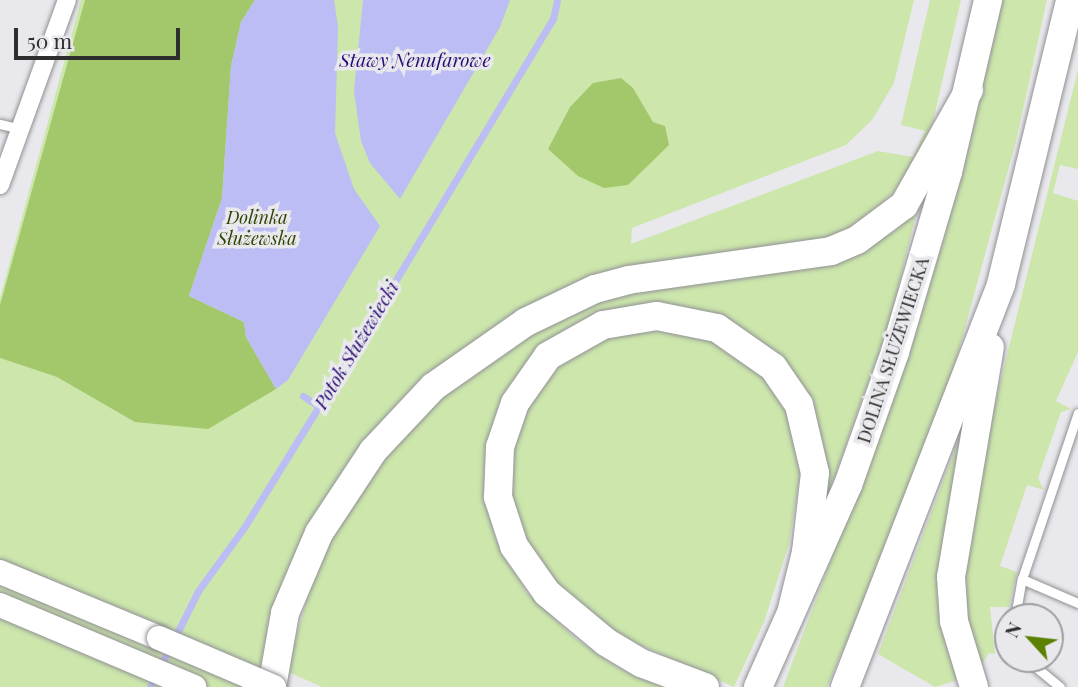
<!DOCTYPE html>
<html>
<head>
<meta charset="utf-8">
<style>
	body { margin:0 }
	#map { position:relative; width:1078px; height:687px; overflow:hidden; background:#e9e9ed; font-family:"Playfair Display",serif }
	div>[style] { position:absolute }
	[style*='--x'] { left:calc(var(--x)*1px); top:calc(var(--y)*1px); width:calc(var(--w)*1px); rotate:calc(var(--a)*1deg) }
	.green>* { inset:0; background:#cce6ac }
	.forest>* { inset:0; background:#a3c86c }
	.water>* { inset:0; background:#bbbdf4 }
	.stream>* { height:7px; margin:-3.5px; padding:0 3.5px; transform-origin:3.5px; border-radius:3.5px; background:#bbbdf4 }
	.roads { filter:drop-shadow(0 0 2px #919195) drop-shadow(0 0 2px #919195) }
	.lane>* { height:9px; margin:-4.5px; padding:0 4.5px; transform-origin:4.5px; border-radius:4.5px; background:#fff }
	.street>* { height:18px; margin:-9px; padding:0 9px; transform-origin:9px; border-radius:9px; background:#fff }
	.secondary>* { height:24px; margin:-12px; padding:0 12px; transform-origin:12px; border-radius:12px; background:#fff }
	.primary>* { height:28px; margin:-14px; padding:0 14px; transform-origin:14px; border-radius:14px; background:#fff }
	.bridges { filter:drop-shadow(0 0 2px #919195) drop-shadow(0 0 2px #919195) }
	.secondary-bridge>* { height:24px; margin:-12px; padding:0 12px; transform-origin:12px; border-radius:12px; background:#fff }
	span { translate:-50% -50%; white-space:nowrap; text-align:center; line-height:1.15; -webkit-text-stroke:7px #e9e9ed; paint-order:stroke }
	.park-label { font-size:18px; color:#2e4400; font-style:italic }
	.street-label { font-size:18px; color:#2e2e2f }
	.water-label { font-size:19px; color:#280b74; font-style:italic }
	.north { position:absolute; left:994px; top:603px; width:70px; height:70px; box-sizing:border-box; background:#e9e9ed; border:2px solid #9e9ea1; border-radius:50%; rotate:297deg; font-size:19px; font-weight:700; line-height:28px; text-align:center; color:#2e2e2f }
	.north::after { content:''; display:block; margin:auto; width:24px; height:32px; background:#5b8100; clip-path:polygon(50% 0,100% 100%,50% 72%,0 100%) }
	.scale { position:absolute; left:14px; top:28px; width:166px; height:32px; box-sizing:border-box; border:4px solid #2e2e2f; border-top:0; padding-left:9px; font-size:21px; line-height:24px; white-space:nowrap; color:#2e2e2f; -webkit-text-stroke:5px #e9e9ed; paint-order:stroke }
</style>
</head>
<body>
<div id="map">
	<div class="green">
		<div style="clip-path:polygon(81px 0,914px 0,894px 83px,872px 120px,846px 145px,632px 228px,631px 244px,878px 151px,913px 157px,925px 131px,901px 125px,930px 0,961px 0,931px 130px,904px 181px,869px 218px,825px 241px,629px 268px,375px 432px,264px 687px,0 687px,0 298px)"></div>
		<div style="clip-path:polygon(1002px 0,1047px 0,1016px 141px,951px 379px,879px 568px,827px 687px,783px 687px,911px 349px,962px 175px)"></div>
		<div style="clip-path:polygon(1078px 70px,1078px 169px,1060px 165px,1053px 193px,1078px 201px,1078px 352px,1056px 401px,1071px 409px,1061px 412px,1038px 478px,1044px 490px,1027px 485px,1000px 566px,1017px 572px,1009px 607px,990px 607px,995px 654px,989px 653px,978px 670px,962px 591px,991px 419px)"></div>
		<div style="clip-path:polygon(918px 206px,890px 321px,829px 493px,824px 491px,825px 455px,812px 408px,761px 342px,730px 322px,682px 307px,657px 305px,595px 315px,566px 329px,541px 347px,490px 436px,484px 469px,494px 535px,527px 593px,574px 637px,617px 667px,663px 687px,322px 687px,286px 671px,312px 582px,329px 543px,398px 439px,466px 375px,559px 317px,618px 292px,808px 268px)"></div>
		<div style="clip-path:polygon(655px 327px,706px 336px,751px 362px,785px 403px,803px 456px,789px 544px,764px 622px,734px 687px,611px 632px,543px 573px,518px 535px,507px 495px,515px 432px,543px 379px,567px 355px,607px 334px)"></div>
		<div style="clip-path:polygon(964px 426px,958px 680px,935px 687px,878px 654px)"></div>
	</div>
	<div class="forest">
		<div style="clip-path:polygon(85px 0,255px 0,241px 22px,231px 66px,222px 198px,189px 296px,244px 322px,246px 337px,276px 389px,208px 429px,135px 422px,57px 377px,0 358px,0 305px)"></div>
		<div style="clip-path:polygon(621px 78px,633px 88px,653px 122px,665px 126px,669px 145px,628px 185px,604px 188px,578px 176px,548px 149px,570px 107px,593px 83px)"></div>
	</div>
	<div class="water">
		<div style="clip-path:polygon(255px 0,334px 0,338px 26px,335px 133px,354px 189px,380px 226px,288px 380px,276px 389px,246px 337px,244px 322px,189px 296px,222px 198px,231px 66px,241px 22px)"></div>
		<div style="clip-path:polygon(363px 0,510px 0,500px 27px,400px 199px,370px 163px,361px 141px,354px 91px)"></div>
	</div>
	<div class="stream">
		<div style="--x:303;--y:396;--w:17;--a:33"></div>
		<div style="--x:150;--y:687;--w:107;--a:-63.4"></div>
		<div style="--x:198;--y:591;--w:80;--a:-54.1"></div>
		<div style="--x:245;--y:526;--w:209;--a:-58.3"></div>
		<div style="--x:355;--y:348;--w:384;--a:-59"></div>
		<div style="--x:553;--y:19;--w:19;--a:-78"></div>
	</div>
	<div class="roads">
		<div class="lane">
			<div style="--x:0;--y:124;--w:18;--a:13"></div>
			<div style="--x:1022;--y:579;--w:61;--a:23.2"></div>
			<div style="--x:1015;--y:617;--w:39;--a:-80"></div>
			<div style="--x:1022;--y:579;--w:175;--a:-71.4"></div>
			<div style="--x:1026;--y:659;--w:44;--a:39.5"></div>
		</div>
		<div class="street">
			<div style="--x:0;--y:185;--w:197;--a:-70.1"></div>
		</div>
		<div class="secondary">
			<div style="--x:0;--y:572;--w:172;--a:22.5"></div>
			<div style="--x:0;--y:605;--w:211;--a:22.9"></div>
		</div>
		<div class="primary">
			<div style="--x:272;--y:687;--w:75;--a:-80"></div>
			<div style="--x:285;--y:613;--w:87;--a:-67"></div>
			<div style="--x:319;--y:533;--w:98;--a:-56.6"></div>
			<div style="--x:373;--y:451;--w:88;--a:-46.8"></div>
			<div style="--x:433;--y:387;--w:113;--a:-35"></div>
			<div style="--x:526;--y:322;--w:76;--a:-25.6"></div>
			<div style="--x:595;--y:289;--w:34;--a:-15"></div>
			<div style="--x:628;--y:280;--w:205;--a:-8.1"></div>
			<div style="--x:831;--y:251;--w:28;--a:-23"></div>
			<div style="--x:857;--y:240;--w:59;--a:-36.7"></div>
			<div style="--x:904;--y:205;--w:132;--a:-60.5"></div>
			<div style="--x:705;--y:687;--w:68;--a:-159.4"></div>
			<div style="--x:641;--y:663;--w:41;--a:-149"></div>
			<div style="--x:606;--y:642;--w:77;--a:-140.3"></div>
			<div style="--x:547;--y:593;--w:57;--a:-125.1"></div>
			<div style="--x:514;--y:546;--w:52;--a:-108.1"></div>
			<div style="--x:498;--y:497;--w:50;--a:-87.7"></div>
			<div style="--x:500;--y:447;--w:46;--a:-71.2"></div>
			<div style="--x:515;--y:403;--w:57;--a:-54.9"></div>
			<div style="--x:548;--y:356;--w:63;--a:-29.4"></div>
			<div style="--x:603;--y:325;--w:55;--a:-9.5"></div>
			<div style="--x:657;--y:316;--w:61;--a:11.3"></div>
			<div style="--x:717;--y:328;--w:68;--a:34.9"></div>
			<div style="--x:773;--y:367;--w:46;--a:55.6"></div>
			<div style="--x:799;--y:405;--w:70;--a:76.8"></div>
			<div style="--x:815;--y:473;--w:80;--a:96.5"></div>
			<div style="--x:806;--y:552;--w:59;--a:103.8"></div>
			<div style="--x:758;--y:687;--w:221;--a:-66"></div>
			<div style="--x:848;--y:485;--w:141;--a:-70.5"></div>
			<div style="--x:895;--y:352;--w:188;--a:-73.6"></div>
			<div style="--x:948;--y:172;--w:177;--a:-76.9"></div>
			<div style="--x:845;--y:687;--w:432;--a:-68.8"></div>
			<div style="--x:1001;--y:284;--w:292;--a:-76.3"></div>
			<div style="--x:974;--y:687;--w:69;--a:-106.9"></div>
			<div style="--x:954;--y:621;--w:44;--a:-93.9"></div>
			<div style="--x:951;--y:577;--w:233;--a:-80.4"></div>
		</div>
	</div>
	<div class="bridges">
		<div class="secondary-bridge">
			<div style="--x:159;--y:638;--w:125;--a:23.1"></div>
		</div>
	</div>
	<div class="park-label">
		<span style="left:257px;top:228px">Dolinka<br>Służewska</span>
	</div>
	<div class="street-label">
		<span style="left:893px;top:350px;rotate:-72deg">DOLINA SŁUŻEWIECKA</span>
	</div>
	<div class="water-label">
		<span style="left:415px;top:60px">Stawy Nenufarowe</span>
		<span style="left:356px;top:345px;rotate:-59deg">Potok Służewiecki</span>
	</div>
	<div class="north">N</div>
	<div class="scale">50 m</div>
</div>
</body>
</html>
